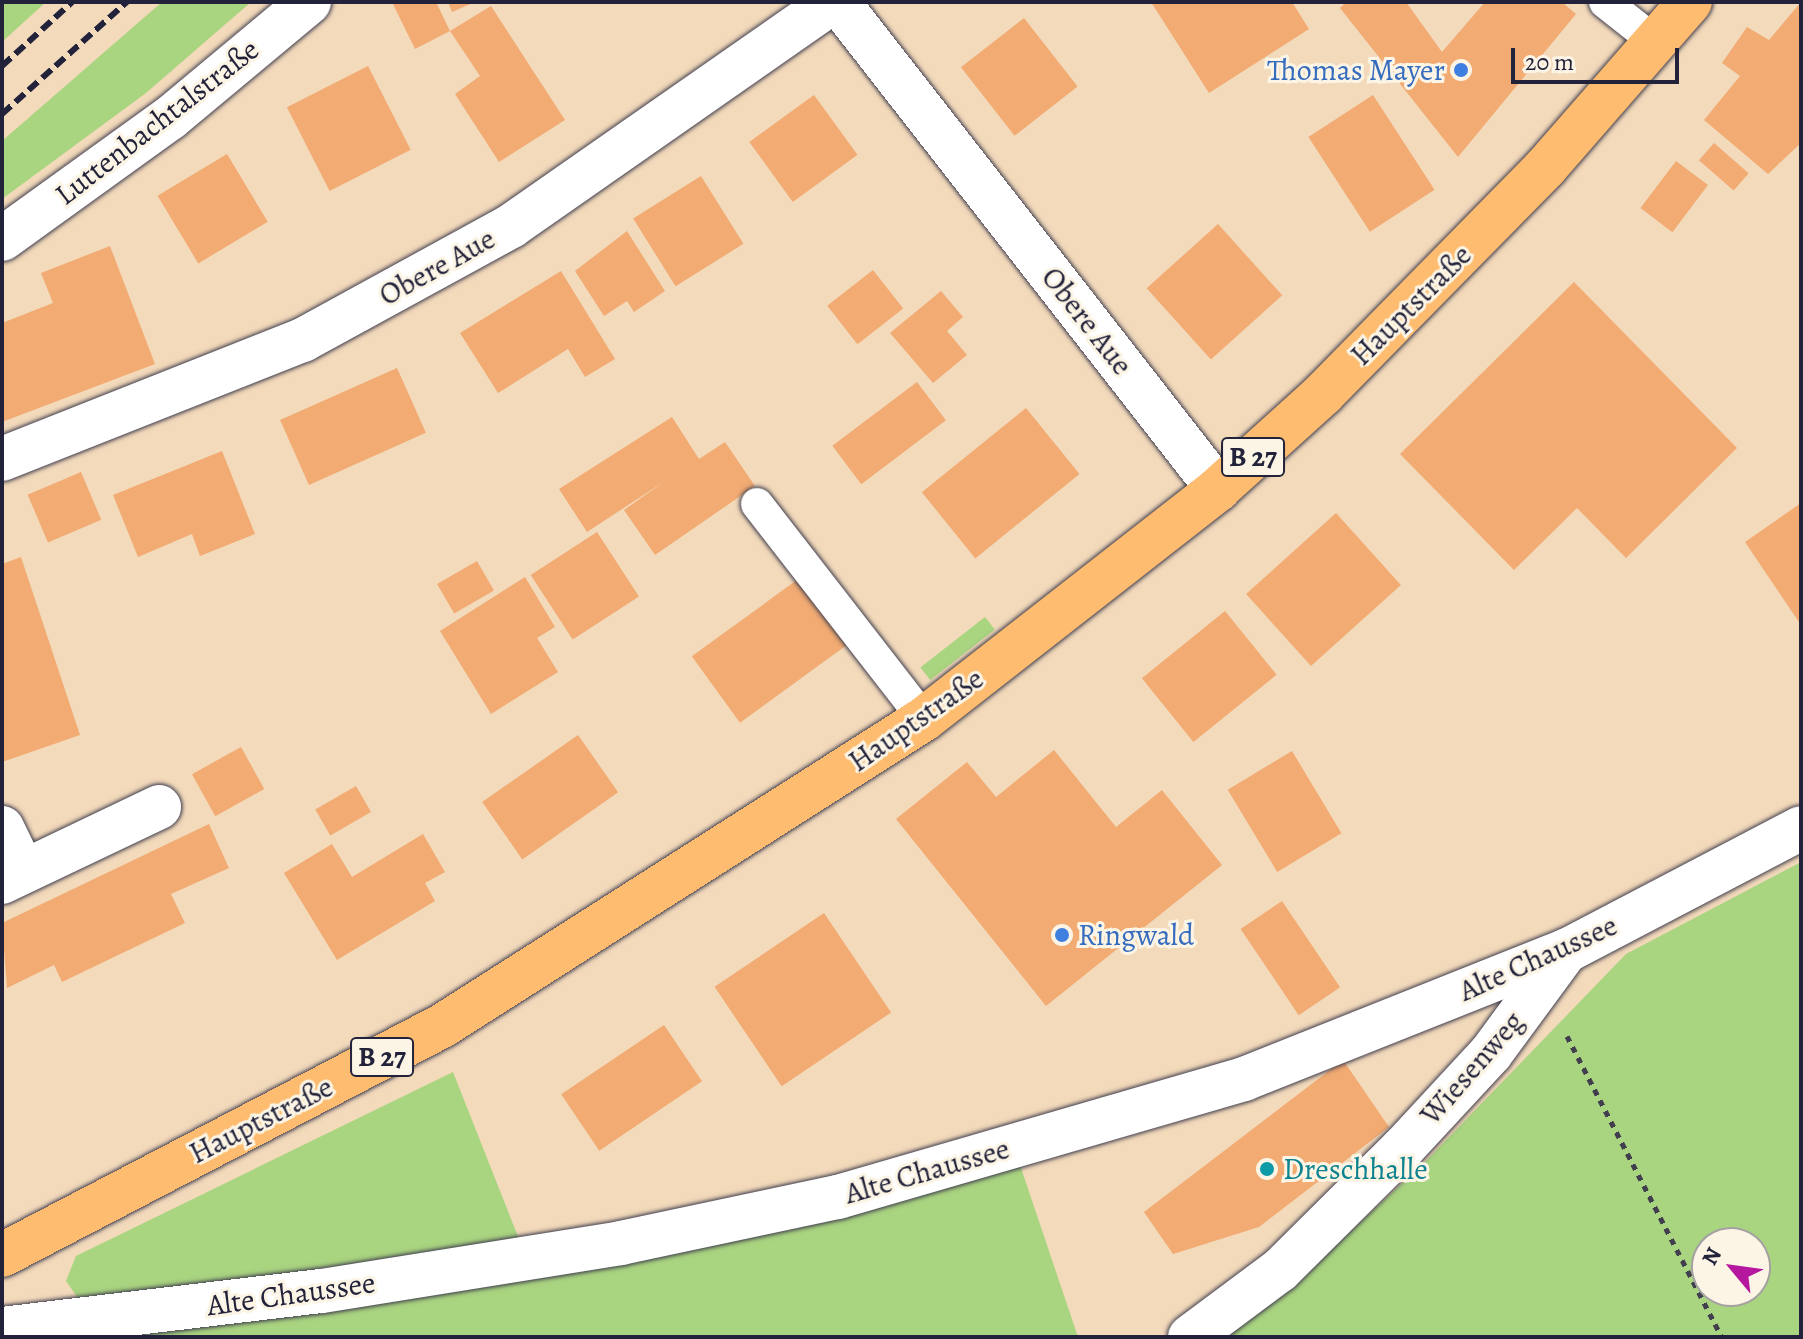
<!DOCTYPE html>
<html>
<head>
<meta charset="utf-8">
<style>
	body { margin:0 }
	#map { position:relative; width:1803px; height:1339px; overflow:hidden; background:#f3dabb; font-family:Alegreya,serif }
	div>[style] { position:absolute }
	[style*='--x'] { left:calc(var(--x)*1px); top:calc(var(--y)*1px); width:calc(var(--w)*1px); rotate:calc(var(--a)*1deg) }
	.green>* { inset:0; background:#a9d480; transform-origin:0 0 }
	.building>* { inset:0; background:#f1ab73; transform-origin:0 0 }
	.path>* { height:5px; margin-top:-2.5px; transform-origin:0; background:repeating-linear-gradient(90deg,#413e4e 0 6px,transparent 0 12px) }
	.roads { filter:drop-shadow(0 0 2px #413e4e) drop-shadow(0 0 2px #413e4e) }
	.service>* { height:32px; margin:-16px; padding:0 16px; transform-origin:16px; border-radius:16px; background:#fff }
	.minor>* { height:44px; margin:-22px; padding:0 22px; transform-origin:22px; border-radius:22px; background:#fff }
	.tertiary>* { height:44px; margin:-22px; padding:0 22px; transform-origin:22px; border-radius:22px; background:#fff }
	.primary>* { height:44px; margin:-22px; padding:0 22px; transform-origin:22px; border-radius:22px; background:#febc70 }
	.rail>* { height:6px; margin-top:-3px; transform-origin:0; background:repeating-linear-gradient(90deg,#22223b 0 12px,transparent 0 18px) }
	.dots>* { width:22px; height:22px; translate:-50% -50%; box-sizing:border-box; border:4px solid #fcf5e5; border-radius:50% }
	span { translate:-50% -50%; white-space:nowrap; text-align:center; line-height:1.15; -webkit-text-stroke:6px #fcf5e5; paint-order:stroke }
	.shield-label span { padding:2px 6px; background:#fcf5e5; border:2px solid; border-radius:6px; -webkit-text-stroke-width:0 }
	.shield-label { font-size:28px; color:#22223b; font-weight:700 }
	.shop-label { font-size:30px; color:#366cbe }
	.right { translate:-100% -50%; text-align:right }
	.left { translate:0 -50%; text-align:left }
	.street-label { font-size:30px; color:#22223b }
	.culture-label { font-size:30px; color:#0d838f }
	.frame { position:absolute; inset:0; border:4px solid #22223b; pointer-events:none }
	.north { position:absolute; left:1691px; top:1227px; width:80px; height:80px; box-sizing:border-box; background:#fcf5e5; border:2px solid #a5a1a1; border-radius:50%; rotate:299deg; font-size:22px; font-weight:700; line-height:32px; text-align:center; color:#22223b }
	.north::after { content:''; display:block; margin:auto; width:28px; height:36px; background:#b5179e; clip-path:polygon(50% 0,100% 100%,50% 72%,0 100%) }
	.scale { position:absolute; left:1511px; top:48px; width:168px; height:36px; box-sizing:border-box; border:4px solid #22223b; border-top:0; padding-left:10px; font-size:24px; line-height:28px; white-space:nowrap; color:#22223b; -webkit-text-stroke:6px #fcf5e5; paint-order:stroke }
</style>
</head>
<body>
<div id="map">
	<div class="green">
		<div style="clip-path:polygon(2px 2px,46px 2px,2px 42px)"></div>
		<div style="clip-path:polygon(162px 2px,251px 2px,146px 93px,2px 199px,2px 141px)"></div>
		<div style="left:985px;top:617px;width:16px;height:82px;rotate:52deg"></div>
		<div style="clip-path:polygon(evenodd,1801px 862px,1801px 1337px,1221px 1337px,1279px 1298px,1424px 1163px,1626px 954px,1801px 862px,1707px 1243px,1755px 1243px,1755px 1291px,1707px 1291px,1707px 1243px)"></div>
		<div style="clip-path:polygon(453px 1072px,519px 1239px,82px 1304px,66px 1281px,76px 1256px)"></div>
		<div style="clip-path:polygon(1020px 1165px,1078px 1337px,40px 1337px)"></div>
	</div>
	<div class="building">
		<div style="clip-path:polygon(392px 2px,436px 2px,450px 31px,415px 49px)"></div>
		<div style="clip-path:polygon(448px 2px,475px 2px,452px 12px)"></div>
		<div style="clip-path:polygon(1151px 2px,1292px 2px,1309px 29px,1209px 93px)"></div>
		<div style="clip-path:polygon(1346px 2px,1406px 2px,1442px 52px,1485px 2px,1562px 2px,1576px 14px,1458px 157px,1340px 8px)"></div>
		<div style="clip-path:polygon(1801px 2px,1801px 143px,1768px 174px,1704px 120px,1740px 76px,1722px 63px,1747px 27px,1769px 40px)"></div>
		<div style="clip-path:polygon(491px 6px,565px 120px,499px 162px,455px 94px,480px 76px,450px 31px)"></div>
		<div style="left:1024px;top:18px;width:87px;height:80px;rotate:52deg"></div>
		<div style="left:368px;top:66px;width:94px;height:91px;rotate:63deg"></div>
		<div style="left:814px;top:95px;width:74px;height:80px;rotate:54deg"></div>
		<div style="left:1373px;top:95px;width:113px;height:77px;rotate:57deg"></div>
		<div style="left:1714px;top:143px;width:46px;height:23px;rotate:41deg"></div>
		<div style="left:227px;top:154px;width:79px;height:81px;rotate:59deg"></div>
		<div style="left:1676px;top:161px;width:40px;height:59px;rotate:37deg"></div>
		<div style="left:701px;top:176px;width:80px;height:80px;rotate:58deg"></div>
		<div style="left:1218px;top:224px;width:96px;height:96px;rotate:48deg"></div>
		<div style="clip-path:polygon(627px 231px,665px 291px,634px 312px,627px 301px,604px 316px,575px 271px)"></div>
		<div style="clip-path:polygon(110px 246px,155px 364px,2px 422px,2px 323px,53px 303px,41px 273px)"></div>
		<div style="left:873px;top:270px;width:49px;height:58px;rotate:52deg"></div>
		<div style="clip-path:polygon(561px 271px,615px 359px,585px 377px,568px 349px,498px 393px,460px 333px)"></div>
		<div style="clip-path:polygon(1574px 282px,1737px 448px,1626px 558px,1577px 508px,1514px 570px,1400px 454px)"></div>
		<div style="clip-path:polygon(941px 291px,963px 317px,947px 331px,967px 355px,933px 383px,890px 333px)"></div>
		<div style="left:397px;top:368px;width:71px;height:128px;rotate:66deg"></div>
		<div style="left:917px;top:382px;width:48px;height:106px;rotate:53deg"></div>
		<div style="left:1026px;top:408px;width:85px;height:134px;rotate:51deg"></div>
		<div style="clip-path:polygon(672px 417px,699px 459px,725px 442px,755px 486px,655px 555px,624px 510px,665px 481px,587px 532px,559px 489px)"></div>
		<div style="clip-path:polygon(222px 451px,255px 534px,200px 556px,192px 534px,138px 557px,113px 495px)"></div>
		<div style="left:81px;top:472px;width:52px;height:58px;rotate:67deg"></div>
		<div style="clip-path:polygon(1801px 503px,1801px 625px,1745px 542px)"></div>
		<div style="left:1336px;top:513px;width:97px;height:121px;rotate:48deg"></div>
		<div style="left:597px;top:532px;width:77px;height:79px;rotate:57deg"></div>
		<div style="clip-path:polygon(21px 557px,80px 735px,2px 762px,2px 564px)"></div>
		<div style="left:477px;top:561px;width:34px;height:46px;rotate:60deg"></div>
		<div style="clip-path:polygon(525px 577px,555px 627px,537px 638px,558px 672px,491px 714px,440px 631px)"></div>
		<div style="left:801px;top:577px;width:82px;height:135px;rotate:54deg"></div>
		<div style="left:1225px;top:611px;width:82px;height:107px;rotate:51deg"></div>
		<div style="left:578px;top:735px;width:70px;height:117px;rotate:55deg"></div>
		<div style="left:241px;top:747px;width:48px;height:56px;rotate:61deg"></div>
		<div style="clip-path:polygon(1054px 750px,1116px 827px,1162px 790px,1222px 865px,1046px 1006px,896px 819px,967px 762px,996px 797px)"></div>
		<div style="left:1292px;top:751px;width:96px;height:75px;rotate:59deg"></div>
		<div style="left:356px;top:786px;width:30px;height:47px;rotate:60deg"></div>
		<div style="clip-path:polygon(209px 824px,229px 868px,171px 894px,185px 923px,62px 982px,54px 965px,7px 988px,2px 923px)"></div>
		<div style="clip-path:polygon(423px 834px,445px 872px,425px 883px,435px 901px,337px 960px,284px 873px,332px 844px,352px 877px)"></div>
		<div style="left:1282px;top:901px;width:104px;height:50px;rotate:56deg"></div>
		<div style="left:824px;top:913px;width:120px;height:132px;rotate:56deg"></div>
		<div style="left:664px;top:1025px;width:68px;height:124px;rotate:56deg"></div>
		<div style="clip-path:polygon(1343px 1060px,1389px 1127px,1259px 1227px,1173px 1254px,1144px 1212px)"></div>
	</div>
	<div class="path">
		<div style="--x:1567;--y:1036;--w:339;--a:62.8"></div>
	</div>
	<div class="roads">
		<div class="service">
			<div style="--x:1605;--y:2;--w:66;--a:38.3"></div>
			<div style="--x:757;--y:504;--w:272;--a:52.2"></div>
		</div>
		<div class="minor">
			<div style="--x:838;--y:2;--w:618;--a:52.04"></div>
			<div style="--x:2;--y:459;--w:324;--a:-21.6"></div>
			<div style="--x:303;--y:340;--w:237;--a:-28.7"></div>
			<div style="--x:511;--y:226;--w:391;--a:-34.9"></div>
			<div style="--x:2;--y:828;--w:46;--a:64"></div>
			<div style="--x:2;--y:882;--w:174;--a:-25.5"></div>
			<div style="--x:2;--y:1329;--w:322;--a:-6.8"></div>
			<div style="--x:322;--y:1291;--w:303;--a:-9.1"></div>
			<div style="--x:621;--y:1243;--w:222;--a:-12"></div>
			<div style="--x:838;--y:1197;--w:423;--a:-16.2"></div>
			<div style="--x:1244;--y:1079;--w:347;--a:-21.7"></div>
			<div style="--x:1566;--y:951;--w:265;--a:-27.6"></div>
			<div style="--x:1190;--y:1337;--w:112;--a:-36.7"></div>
			<div style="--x:1280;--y:1270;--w:173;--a:-44.8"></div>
			<div style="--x:1403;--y:1148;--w:129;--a:-47.2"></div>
			<div style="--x:1491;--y:1053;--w:127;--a:-53.7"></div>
		</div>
		<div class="tertiary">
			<div style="--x:2;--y:239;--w:207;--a:-35.8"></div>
			<div style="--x:170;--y:118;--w:181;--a:-39.8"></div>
		</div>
		<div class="primary">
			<div style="--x:2;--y:1255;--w:496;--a:-27.5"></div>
			<div style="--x:442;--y:1026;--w:571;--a:-32.49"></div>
			<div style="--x:924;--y:719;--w:373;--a:-38"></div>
			<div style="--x:1218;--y:489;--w:142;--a:-42.1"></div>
			<div style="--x:1323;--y:394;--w:318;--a:-45.5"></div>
			<div style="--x:1546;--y:167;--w:219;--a:-48.9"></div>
		</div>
	</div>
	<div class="rail">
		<div style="--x:2;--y:66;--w:95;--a:-42.4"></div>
		<div style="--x:2;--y:114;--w:168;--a:-41.9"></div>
	</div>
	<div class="dots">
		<div style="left:1461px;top:70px;background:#3f7fe0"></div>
		<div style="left:1062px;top:935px;background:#3f7fe0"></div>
		<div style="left:1267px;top:1169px;background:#0f9aa8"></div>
	</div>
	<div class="shield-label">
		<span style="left:1253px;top:457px">B 27</span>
		<span style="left:382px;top:1057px">B 27</span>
	</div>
	<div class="shop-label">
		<span class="right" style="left:1445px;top:70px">Thomas Mayer</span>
		<span class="left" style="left:1078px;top:935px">Ringwald</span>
	</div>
	<div class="street-label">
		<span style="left:157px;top:122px;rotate:-38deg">Luttenbachtalstraße</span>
		<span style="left:437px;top:267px;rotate:-29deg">Obere Aue</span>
		<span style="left:1411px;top:305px;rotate:-45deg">Hauptstraße</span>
		<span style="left:1087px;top:321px;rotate:52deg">Obere Aue</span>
		<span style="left:916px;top:720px;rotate:-35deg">Hauptstraße</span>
		<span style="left:1538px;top:958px;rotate:-24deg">Alte Chaussee</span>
		<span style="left:1472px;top:1068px;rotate:-49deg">Wiesenweg</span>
		<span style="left:261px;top:1120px;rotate:-27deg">Hauptstraße</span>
		<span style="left:927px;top:1171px;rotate:-16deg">Alte Chaussee</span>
		<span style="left:291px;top:1294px;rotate:-8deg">Alte Chaussee</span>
	</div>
	<div class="culture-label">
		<span class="left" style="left:1283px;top:1169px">Dreschhalle</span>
	</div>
	<div class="frame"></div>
	<div class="north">N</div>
	<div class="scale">20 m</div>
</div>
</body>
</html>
